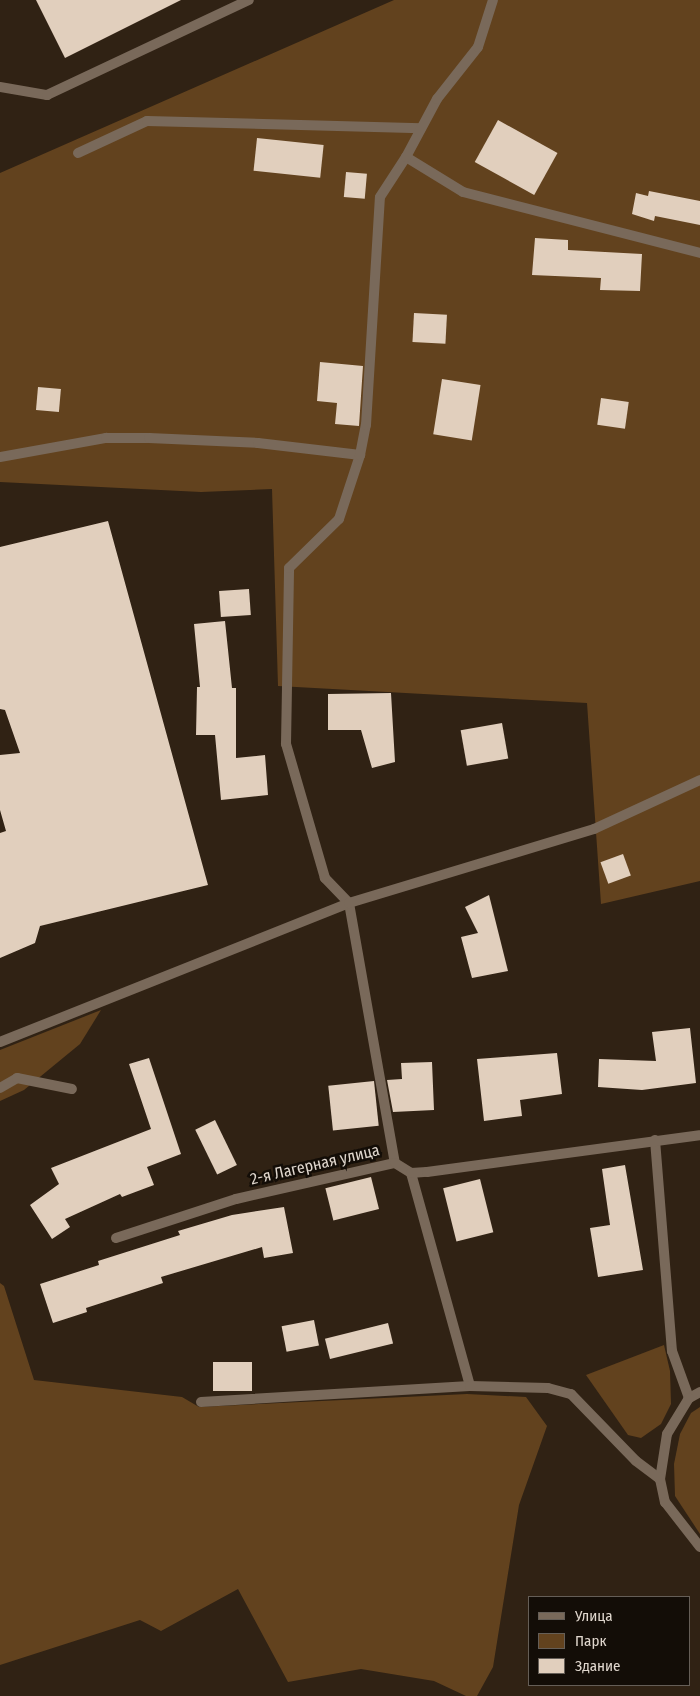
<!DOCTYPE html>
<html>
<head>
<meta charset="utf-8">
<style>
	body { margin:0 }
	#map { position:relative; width:700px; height:1696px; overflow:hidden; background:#302214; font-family:"Fira Sans Condensed",sans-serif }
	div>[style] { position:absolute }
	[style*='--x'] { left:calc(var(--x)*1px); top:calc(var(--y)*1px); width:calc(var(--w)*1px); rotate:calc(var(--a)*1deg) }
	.green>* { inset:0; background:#62421e }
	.building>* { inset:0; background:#e1cfbd; transform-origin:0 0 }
	.service>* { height:10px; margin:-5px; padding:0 5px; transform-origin:5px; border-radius:5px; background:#79695a }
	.minor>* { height:10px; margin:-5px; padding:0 5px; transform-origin:5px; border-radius:5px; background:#79695a }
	span { translate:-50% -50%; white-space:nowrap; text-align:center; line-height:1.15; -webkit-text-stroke:5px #130d07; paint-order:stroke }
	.street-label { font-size:16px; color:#e0d7ce }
	.legend { position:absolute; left:528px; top:1596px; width:162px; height:90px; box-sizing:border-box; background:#130d07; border:1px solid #655e57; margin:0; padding:6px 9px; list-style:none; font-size:15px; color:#e0d7ce }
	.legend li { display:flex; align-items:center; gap:10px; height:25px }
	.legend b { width:25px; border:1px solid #655e57 }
</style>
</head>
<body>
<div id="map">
	<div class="green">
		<div style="clip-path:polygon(394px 0,700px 0,700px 881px,601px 904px,587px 703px,278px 686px,272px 489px,201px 492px,0 482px,0 173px)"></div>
		<div style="clip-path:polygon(101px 1010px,80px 1044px,24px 1090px,0 1101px,0 1050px)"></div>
		<div style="clip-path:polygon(0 1283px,4px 1286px,34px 1380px,182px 1397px,199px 1407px,467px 1394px,526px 1397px,547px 1426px,519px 1505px,493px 1667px,477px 1696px,466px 1696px,434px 1681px,361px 1669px,288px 1682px,238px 1589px,161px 1631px,140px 1620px,0 1665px)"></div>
		<div style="clip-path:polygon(664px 1345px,670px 1371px,671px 1404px,661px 1424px,641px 1438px,628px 1435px,586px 1375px)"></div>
		<div style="clip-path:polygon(700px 1407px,700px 1534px,675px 1496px,674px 1464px,680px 1434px,691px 1413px)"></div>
	</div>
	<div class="building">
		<div style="clip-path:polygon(36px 0,181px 0,65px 58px)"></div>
		<div style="left:498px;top:120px;width:68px;height:48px;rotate:29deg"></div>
		<div style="left:257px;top:138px;width:67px;height:33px;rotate:6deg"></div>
		<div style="left:346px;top:172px;width:21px;height:25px;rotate:5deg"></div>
		<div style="clip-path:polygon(649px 191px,700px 201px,700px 225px,655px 216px,654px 221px,632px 214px,636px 193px,648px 196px)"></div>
		<div style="clip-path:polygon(535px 238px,568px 240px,568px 250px,642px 254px,640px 291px,600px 290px,601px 278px,532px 275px)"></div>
		<div style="left:414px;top:313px;width:33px;height:29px;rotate:3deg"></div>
		<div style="clip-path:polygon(320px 362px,363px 366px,359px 426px,335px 424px,337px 403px,317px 401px)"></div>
		<div style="left:442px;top:379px;width:39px;height:56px;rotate:9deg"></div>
		<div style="left:38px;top:387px;width:23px;height:23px;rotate:5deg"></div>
		<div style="left:601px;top:398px;width:28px;height:27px;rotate:8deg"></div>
		<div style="clip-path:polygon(108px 521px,208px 885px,40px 926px,35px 943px,0 958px,0 833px,6px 831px,0 810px,0 755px,20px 753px,5px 710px,0 709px,0 547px)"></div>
		<div style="left:249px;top:589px;width:26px;height:30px;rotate:86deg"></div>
		<div style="clip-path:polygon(225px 621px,232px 688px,236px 688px,236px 758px,265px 755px,268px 795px,221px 800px,215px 735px,196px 735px,197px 687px,200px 687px,194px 624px)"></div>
		<div style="clip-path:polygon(391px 693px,395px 762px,372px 768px,361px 730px,328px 730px,328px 694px)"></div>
		<div style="left:502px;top:723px;width:36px;height:42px;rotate:80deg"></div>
		<div style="left:623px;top:854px;width:23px;height:24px;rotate:70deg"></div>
		<div style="clip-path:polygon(489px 895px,508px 971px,472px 978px,461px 937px,478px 933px,465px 907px)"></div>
		<div style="clip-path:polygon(690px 1028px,696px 1083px,642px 1090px,598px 1087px,599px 1059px,656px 1061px,652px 1032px)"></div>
		<div style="clip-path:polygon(557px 1053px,562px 1094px,520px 1100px,522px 1116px,484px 1121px,477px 1059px)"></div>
		<div style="clip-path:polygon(149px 1058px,181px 1154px,147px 1167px,154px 1185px,122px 1197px,120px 1194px,65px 1219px,70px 1227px,52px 1239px,30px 1205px,59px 1184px,51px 1168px,151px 1129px,129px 1064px)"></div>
		<div style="clip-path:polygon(432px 1062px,434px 1110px,393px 1112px,387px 1080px,402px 1079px,401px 1063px)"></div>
		<div style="left:374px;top:1081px;width:45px;height:46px;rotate:84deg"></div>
		<div style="left:215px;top:1120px;width:50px;height:22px;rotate:64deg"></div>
		<div style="clip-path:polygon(625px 1165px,643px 1270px,598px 1277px,590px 1228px,610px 1225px,602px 1169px)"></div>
		<div style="left:371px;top:1177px;width:33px;height:47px;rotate:76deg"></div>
		<div style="left:480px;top:1179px;width:55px;height:38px;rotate:76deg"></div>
		<div style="clip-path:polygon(284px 1207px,293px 1253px,264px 1258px,262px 1247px,161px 1277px,163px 1283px,86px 1308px,87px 1312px,53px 1323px,40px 1284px,99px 1265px,98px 1261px,180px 1235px,178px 1231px,232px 1215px)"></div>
		<div style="left:314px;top:1320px;width:26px;height:33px;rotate:79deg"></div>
		<div style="left:388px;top:1323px;width:21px;height:65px;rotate:76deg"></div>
		<div style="left:252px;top:1362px;width:29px;height:39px;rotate:90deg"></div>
	</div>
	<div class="service">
		<div style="--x:0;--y:87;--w:48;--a:9.7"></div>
		<div style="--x:47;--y:95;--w:223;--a:-25.2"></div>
		<div style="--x:78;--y:153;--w:76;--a:-24.9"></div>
		<div style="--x:147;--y:121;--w:274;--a:1.5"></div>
		<div style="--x:406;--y:157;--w:67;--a:31.6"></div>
		<div style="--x:463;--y:192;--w:245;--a:14.4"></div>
		<div style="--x:0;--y:457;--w:108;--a:-10.2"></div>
		<div style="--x:106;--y:438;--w:43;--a:0"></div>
		<div style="--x:149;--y:438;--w:109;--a:2.6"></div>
		<div style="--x:258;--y:443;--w:103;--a:6.7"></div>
		<div style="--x:349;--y:903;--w:264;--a:80"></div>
		<div style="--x:0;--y:1088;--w:20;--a:-30"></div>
		<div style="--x:17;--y:1078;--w:56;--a:11.3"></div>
		<div style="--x:655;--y:1140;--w:212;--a:85.4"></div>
		<div style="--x:672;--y:1351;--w:50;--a:70.1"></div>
	</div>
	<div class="minor">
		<div style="--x:349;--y:903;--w:35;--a:-134"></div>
		<div style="--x:325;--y:878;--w:140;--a:-106.2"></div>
		<div style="--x:286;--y:744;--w:176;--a:-89"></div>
		<div style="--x:289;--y:568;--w:70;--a:-44.4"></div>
		<div style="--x:339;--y:519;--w:67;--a:-71.8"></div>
		<div style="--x:360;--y:455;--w:31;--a:-79"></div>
		<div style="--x:366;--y:425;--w:228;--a:-86.5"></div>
		<div style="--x:380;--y:197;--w:48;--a:-57"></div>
		<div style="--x:406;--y:157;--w:66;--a:-61.9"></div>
		<div style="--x:437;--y:99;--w:66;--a:-51.7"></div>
		<div style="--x:478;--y:47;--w:49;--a:-72.3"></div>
		<div style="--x:0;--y:1042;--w:376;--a:-21.7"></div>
		<div style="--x:349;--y:903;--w:256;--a:-16.8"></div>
		<div style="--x:594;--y:829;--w:117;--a:-24.8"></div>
		<div style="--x:411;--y:1173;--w:221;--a:74.5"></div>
		<div style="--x:116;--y:1238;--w:126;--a:-18"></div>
		<div style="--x:236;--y:1199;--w:163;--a:-12.8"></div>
		<div style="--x:395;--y:1163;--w:19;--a:32"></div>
		<div style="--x:411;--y:1173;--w:16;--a:-4"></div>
		<div style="--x:427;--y:1172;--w:275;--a:-7.7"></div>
		<div style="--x:700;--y:1392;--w:13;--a:151"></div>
		<div style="--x:689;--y:1398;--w:42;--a:121.4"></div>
		<div style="--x:667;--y:1434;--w:46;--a:98.8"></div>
		<div style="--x:660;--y:1479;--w:24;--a:78"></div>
		<div style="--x:665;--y:1502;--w:57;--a:52.1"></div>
		<div style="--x:201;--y:1402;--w:269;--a:-3.4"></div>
		<div style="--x:470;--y:1386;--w:78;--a:1.5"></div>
		<div style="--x:548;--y:1388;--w:24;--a:15"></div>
		<div style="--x:571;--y:1394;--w:93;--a:45.9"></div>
		<div style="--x:636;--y:1461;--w:30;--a:37"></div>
	</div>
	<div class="street-label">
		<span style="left:315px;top:1165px;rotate:-13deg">2-я Лагерная улица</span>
	</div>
	<ul class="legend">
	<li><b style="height:6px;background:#79695a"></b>Улица</li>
	<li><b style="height:14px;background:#62421e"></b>Парк</li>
	<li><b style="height:14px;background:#e1cfbd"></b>Здание</li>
	</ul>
</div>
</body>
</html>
